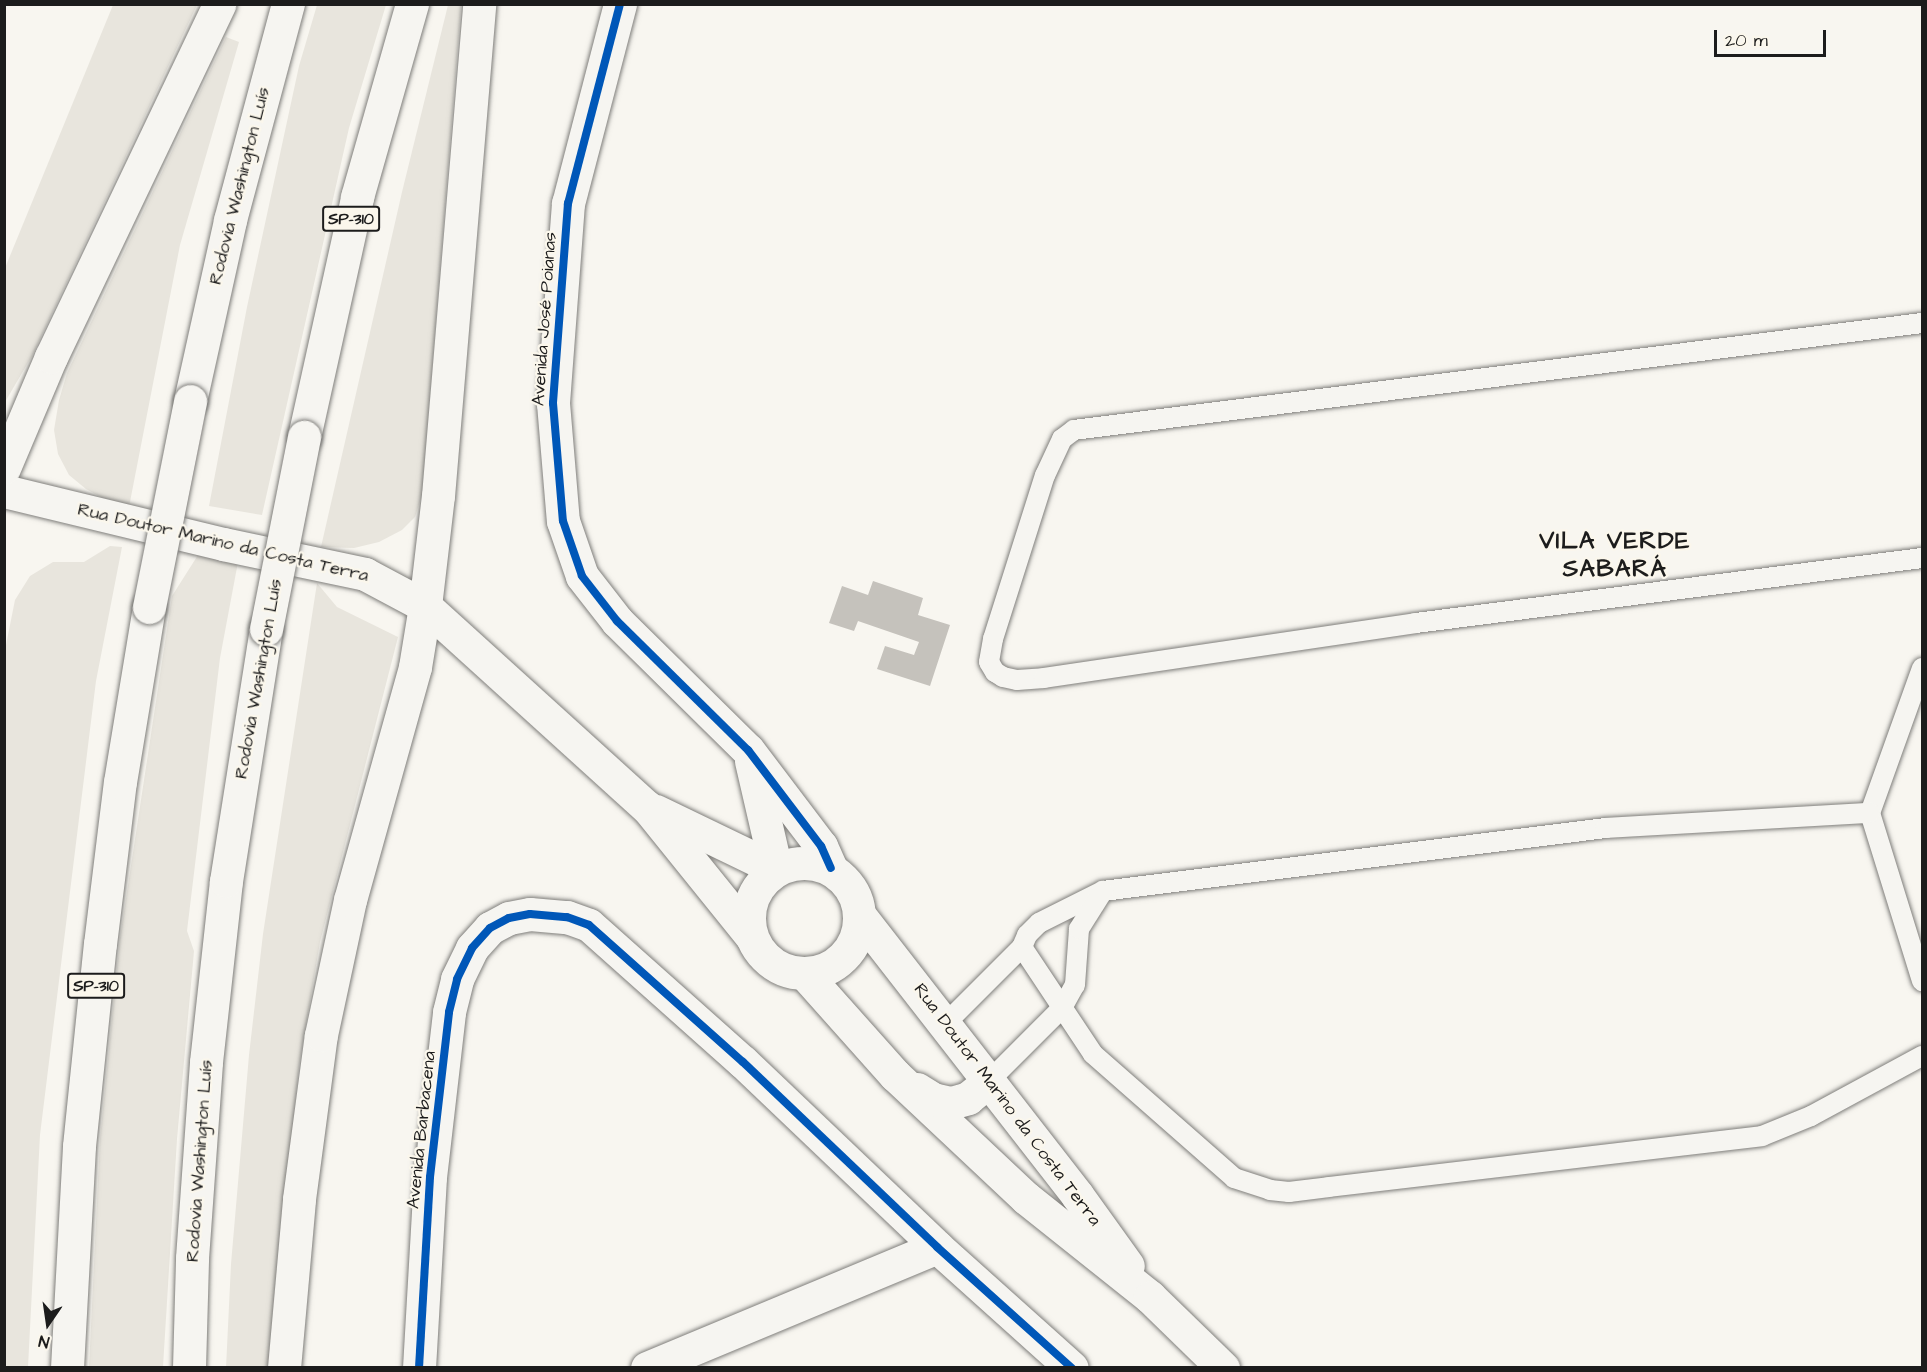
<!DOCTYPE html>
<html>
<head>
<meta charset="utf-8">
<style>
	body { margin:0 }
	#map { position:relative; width:1927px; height:1372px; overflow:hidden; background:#f8f6f0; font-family:"Architects Daughter",sans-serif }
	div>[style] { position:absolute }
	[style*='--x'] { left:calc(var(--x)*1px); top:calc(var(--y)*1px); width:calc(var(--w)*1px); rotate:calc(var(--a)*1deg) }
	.green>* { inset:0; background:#e8e5dd }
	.water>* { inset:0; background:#c5c2bc }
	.roads { filter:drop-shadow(0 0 2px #7f7e7b) drop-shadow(0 0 2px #7f7e7b) }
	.lane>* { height:20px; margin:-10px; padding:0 10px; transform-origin:10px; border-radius:10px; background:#f6f5f1 }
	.street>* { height:33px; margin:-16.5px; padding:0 16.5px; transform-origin:16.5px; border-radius:16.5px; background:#f6f5f1 }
	.secondary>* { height:33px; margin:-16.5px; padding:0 16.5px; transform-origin:16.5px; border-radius:16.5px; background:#f6f5f1 }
	.secondary>.ring { margin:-16.5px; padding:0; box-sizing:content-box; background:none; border:33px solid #f6f5f1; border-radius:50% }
	.highway>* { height:33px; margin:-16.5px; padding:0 16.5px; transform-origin:16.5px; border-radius:16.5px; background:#f6f5f1 }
	.bridges { filter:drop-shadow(0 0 2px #7f7e7b) drop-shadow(0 0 2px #7f7e7b) }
	.highway-bridge>* { height:33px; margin:-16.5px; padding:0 16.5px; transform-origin:16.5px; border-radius:16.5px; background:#f6f5f1 }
	.cycleway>* { height:8px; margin:-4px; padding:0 4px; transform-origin:4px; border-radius:4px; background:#0057b8 }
	span { translate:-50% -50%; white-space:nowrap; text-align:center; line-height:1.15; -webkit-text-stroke:4.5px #fbf7ec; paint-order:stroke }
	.shield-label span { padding:2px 4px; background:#fbf7ec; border:2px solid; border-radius:4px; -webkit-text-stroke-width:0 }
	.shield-label { font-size:16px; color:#1c1c1c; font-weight:700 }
	.street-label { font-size:18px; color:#1c1c1c }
	.district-label { font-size:24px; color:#1c1c1c; font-weight:700; letter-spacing:1.5px }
	.frame { position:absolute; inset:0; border:6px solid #1c1c1c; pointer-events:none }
	.north { position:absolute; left:18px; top:1294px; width:60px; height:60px; -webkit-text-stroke:4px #fbf7ec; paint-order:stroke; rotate:193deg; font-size:16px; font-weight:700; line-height:24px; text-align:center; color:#1c1c1c }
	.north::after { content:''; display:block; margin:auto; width:21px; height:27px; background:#1c1c1c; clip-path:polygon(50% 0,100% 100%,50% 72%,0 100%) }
	.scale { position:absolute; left:1714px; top:30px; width:112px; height:27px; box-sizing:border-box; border:3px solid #1c1c1c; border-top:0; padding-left:8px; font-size:18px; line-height:21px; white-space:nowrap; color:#1c1c1c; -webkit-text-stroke:4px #fbf7ec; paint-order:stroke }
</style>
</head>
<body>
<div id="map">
	<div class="green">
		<div style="clip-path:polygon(113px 5px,197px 5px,32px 356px,5px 402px,5px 268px)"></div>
		<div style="clip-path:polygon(317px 5px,386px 5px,349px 128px,262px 515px,209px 506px,247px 307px,299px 66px)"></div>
		<div style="clip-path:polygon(448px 5px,461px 5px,422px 495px,415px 517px,402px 530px,379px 542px,354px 548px,321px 547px,402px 192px)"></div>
		<div style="clip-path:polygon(226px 37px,239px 42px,180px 245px,129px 507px,110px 502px,86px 489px,69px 475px,58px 454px,54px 430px,59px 400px,67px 373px)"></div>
		<div style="clip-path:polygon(110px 546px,122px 547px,96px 681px,40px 1135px,28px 1367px,5px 1367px,5px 650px,15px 600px,30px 576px,53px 562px,84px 562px)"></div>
		<div style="clip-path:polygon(198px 555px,238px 562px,220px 658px,187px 931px,194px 951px,177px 1139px,163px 1367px,89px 1368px,100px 1139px,120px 938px,172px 596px)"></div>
		<div style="clip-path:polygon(317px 583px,337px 607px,398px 637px,320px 942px,299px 1066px,268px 1367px,226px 1368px,231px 1264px,249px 1055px,263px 934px)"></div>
	</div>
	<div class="water">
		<div style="clip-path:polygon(873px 581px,923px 598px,918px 615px,950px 625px,930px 686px,877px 669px,885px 646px,914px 655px,919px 642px,858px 621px,854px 631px,829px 623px,842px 586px,868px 595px)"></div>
	</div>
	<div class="roads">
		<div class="lane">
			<div style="--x:1922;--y:323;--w:855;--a:172.81"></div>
			<div style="--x:1074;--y:430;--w:15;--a:143"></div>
			<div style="--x:1062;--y:439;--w:40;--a:115"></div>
			<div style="--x:1045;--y:475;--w:172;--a:107.6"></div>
			<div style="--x:993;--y:639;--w:23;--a:100"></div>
			<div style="--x:989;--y:662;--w:12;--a:59"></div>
			<div style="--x:995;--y:672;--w:9;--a:32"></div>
			<div style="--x:1003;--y:677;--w:14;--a:12"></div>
			<div style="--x:1017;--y:680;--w:27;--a:-4"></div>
			<div style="--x:1044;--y:678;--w:376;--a:-8.4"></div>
			<div style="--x:1416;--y:623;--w:510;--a:-7.32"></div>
			<div style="--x:1922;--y:668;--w:154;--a:109.7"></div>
			<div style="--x:1870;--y:813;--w:176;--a:72.8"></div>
			<div style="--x:1022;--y:947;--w:128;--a:56.4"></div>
			<div style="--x:1093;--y:1054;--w:188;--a:41.3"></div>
			<div style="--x:1234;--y:1178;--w:38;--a:18"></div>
			<div style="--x:1270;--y:1190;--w:19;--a:6"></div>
			<div style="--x:1289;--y:1192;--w:40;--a:-7.1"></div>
			<div style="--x:1329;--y:1187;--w:436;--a:-6.7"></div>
			<div style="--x:1762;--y:1136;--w:53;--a:-22.2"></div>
			<div style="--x:1811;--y:1116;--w:126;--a:-28.4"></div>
			<div style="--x:944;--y:1025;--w:110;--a:-45"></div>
			<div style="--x:1022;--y:947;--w:13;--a:-67"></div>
			<div style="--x:1027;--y:935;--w:17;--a:-45"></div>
			<div style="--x:1039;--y:923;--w:72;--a:-26.6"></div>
			<div style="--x:1103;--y:891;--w:507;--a:-7.14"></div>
			<div style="--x:1606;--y:828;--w:264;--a:-3.3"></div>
			<div style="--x:989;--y:1081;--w:103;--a:-45"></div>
			<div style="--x:1062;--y:1008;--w:26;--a:-61"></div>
			<div style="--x:1075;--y:985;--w:56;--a:-85.9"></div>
			<div style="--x:1079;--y:929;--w:45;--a:-57.7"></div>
		</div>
		<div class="street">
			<div style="--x:620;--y:4;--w:206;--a:104.6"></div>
			<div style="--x:568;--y:203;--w:201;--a:94.3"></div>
			<div style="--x:553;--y:403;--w:118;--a:85.2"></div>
			<div style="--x:563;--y:521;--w:58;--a:70.9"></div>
			<div style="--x:582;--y:576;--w:57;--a:52.1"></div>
			<div style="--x:617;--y:621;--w:184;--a:44.6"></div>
			<div style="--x:748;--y:750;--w:121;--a:52.8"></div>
			<div style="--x:821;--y:846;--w:24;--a:66"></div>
			<div style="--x:751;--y:761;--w:111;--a:77"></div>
			<div style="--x:419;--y:1368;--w:191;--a:-86.7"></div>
			<div style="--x:430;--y:1177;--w:166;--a:-83.4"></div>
			<div style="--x:449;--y:1012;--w:34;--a:-76"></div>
			<div style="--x:457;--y:979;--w:34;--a:-64"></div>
			<div style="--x:472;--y:948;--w:27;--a:-48"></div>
			<div style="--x:490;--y:928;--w:21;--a:-28"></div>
			<div style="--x:509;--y:918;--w:21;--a:-11"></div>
			<div style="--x:530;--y:914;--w:37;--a:5"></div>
			<div style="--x:567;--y:917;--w:23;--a:20"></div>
			<div style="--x:589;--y:925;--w:206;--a:41.7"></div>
			<div style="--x:743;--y:1062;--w:268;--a:43.6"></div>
			<div style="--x:937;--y:1247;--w:181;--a:41.9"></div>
			<div style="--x:647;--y:1368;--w:314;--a:-22.6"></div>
		</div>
		<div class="secondary">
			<div style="--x:4;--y:491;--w:225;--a:13.6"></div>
			<div style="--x:223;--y:544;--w:145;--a:11.9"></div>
			<div style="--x:365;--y:574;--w:68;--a:28.1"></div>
			<div style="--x:425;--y:606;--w:299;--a:42.2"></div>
			<div style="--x:647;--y:807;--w:166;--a:51.1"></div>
			<div style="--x:656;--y:811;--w:133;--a:25.8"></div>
			<div class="ring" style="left:749px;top:863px;width:77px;height:77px"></div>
			<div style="--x:860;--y:916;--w:353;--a:52.1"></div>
			<div style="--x:1077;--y:1195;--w:87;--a:54.3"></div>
			<div style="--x:804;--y:973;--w:137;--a:48.3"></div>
			<div style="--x:895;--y:1075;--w:180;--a:43.2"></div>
			<div style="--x:1026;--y:1198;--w:159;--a:38.6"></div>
			<div style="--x:1150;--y:1297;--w:102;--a:44.2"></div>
			<div style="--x:917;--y:1089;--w:19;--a:32"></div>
			<div style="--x:933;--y:1099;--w:18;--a:13"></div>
			<div style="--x:951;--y:1103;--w:18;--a:-16"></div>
			<div style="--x:968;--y:1098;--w:27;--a:-39"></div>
		</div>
		<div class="highway">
			<div style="--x:190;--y:401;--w:185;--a:-77.5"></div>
			<div style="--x:230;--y:220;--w:224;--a:-75"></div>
			<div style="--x:304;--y:437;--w:246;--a:-77.5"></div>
			<div style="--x:357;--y:197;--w:201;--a:-74.1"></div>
			<div style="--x:4;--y:468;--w:121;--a:-67.1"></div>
			<div style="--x:51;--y:357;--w:391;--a:-64.5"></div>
			<div style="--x:67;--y:1368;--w:222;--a:-86.9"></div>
			<div style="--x:79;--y:1146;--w:203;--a:-84.1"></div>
			<div style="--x:100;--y:944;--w:163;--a:-83"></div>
			<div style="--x:120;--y:782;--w:177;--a:-80.6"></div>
			<div style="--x:189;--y:1368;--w:110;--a:-88.4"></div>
			<div style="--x:192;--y:1258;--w:196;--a:-85.9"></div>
			<div style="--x:206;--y:1062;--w:182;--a:-83.7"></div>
			<div style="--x:226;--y:881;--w:255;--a:-81"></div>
			<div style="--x:284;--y:1368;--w:170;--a:-84.9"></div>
			<div style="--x:299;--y:1199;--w:165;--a:-82.4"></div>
			<div style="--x:321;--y:1035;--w:138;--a:-77.9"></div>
			<div style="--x:350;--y:900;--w:242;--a:-74.4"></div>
			<div style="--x:415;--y:667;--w:62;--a:-80.7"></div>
			<div style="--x:425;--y:606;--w:111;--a:-83.3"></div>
			<div style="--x:438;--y:496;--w:494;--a:-85.2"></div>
		</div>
	</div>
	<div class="bridges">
		<div class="highway-bridge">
			<div style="--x:149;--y:607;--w:210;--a:-78.7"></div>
			<div style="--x:266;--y:629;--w:196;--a:-78.8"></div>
		</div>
	</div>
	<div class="cycleway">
		<div style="--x:620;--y:4;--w:206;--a:104.6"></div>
		<div style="--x:568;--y:203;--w:201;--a:94.3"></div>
		<div style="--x:553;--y:403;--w:118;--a:85.2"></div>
		<div style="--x:563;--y:521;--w:58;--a:70.9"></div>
		<div style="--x:582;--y:576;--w:57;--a:52.1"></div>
		<div style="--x:617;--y:621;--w:184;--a:44.6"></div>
		<div style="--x:748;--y:750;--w:121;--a:52.8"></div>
		<div style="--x:821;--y:846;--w:24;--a:66"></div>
		<div style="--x:419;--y:1368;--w:191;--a:-86.7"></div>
		<div style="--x:430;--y:1177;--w:166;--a:-83.4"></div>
		<div style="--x:449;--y:1012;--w:34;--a:-76"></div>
		<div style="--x:457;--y:979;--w:34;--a:-64"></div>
		<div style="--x:472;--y:948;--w:27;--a:-48"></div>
		<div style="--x:490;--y:928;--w:21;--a:-28"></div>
		<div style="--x:509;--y:918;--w:21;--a:-11"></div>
		<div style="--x:530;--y:914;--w:37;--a:5"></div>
		<div style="--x:567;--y:917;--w:23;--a:20"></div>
		<div style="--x:589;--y:925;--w:206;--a:41.7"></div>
		<div style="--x:743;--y:1062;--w:268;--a:43.6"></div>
		<div style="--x:937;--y:1247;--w:181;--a:41.9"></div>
	</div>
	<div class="shield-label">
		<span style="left:351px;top:219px">SP-310</span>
		<span style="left:96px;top:986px">SP-310</span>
	</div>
	<div class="street-label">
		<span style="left:240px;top:186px;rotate:-76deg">Rodovia Washington Luís</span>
		<span style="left:545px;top:319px;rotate:-86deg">Avenida José Poianas</span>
		<span style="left:223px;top:543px;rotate:13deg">Rua Doutor Marino da Costa Terra</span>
		<span style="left:259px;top:679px;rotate:-80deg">Rodovia Washington Luís</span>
		<span style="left:1007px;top:1105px;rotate:53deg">Rua Doutor Marino da Costa Terra</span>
		<span style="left:422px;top:1130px;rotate:-84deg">Avenida Barbacena</span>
		<span style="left:200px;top:1161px;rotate:-86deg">Rodovia Washington Luís</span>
	</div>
	<div class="district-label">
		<span style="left:1615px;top:556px">VILA VERDE<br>SABARÁ</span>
	</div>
	<div class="frame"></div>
	<div class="north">N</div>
	<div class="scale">20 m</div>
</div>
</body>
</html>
